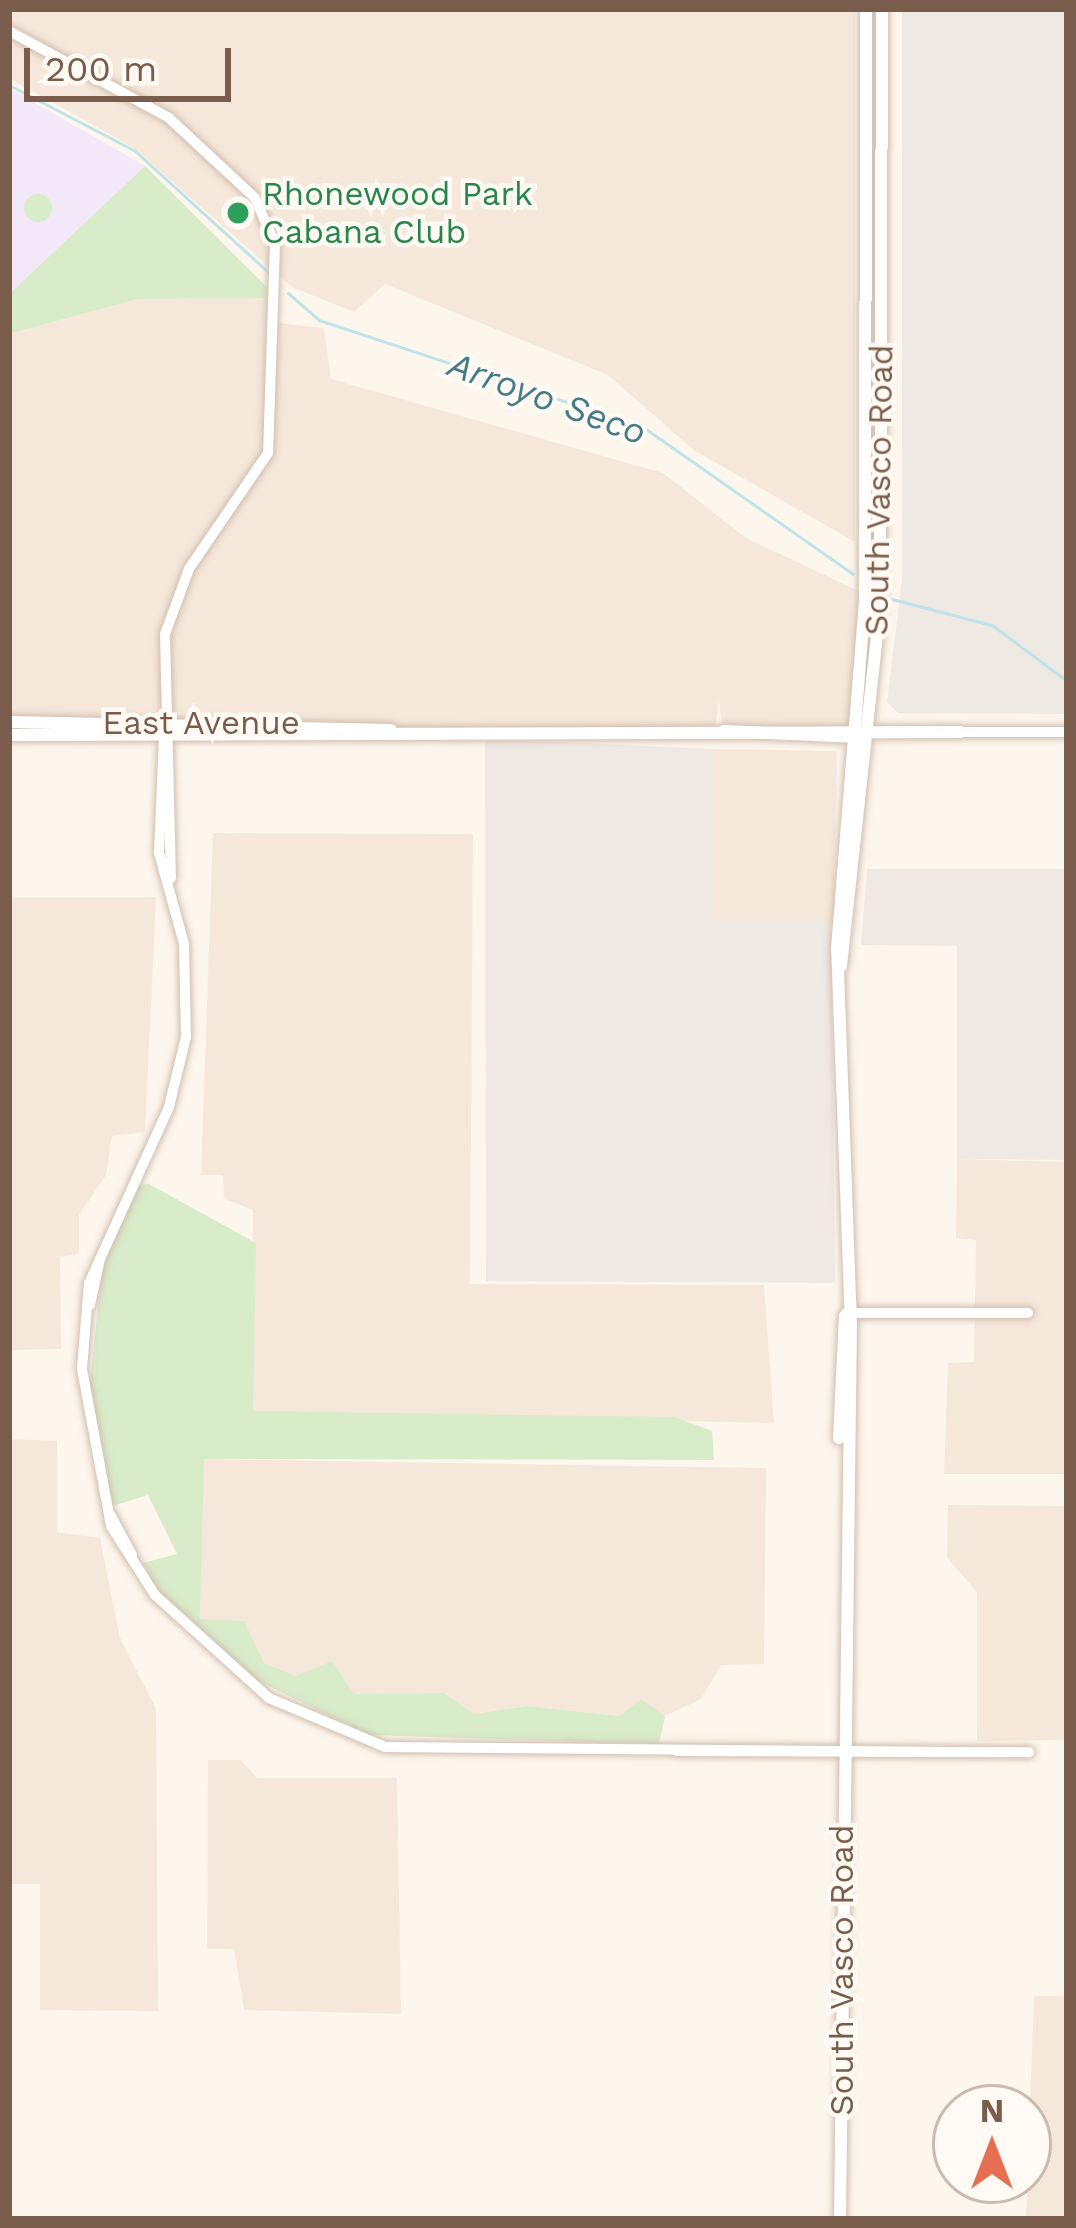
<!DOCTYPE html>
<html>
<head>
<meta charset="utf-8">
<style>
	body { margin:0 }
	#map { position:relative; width:1076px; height:2228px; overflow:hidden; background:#fdf6ec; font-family:"Work Sans",sans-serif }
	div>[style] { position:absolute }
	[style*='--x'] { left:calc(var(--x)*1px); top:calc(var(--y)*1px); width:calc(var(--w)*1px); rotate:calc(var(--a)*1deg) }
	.residential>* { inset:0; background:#f5e8da; transform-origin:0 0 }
	.industrial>* { inset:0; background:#efe9e4 }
	.education>* { inset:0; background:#f3e8fa }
	.green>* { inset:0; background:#d8ecc9 }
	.round { border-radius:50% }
	.stream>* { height:3px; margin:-1.5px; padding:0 1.5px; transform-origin:1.5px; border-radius:1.5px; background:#bfe3e8 }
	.roads { filter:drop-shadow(0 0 3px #d1beb0) drop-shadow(0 0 3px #d1beb0) }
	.tertiary>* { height:10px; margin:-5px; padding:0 5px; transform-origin:5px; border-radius:5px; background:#fff }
	.secondary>* { height:12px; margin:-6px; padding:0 6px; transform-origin:6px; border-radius:6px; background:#fff }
	.dots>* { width:33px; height:33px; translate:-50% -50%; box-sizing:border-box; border:6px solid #fffaf3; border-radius:50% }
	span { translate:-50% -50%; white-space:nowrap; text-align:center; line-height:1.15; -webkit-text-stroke:9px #fffaf3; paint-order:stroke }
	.leisure-label { font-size:33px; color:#27864d }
	.left { translate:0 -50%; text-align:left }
	.street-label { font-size:33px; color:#7a5c4d }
	.water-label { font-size:36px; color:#437c86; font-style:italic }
	.frame { position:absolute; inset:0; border:12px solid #7a5c4d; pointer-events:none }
	.north { position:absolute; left:932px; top:2084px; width:120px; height:120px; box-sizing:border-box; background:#fffaf3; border:3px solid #cabbb1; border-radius:50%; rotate:0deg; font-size:33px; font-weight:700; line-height:48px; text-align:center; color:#7a5c4d }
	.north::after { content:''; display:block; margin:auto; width:42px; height:54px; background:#e76f51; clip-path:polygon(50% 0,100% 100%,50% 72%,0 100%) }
	.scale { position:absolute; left:24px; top:48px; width:207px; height:54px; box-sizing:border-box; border:6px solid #7a5c4d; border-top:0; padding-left:15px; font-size:36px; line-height:42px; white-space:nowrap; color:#7a5c4d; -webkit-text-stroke:9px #fffaf3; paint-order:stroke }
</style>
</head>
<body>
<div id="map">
	<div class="residential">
		<div style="clip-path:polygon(9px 9px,855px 9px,855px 542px,695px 451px,608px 375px,385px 284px,354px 312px,292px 287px,134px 148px,9px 78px)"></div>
		<div style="clip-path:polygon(278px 298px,278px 323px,324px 328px,331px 379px,663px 473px,746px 538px,865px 594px,855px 732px,723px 732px,719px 701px,715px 732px,9px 722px,9px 334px,138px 299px)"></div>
		<div style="left:714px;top:749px;width:123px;height:171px;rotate:1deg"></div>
		<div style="clip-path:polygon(213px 833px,473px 834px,470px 1284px,764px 1285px,774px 1423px,252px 1412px,253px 1210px,224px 1199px,223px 1175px,201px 1175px)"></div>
		<div style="clip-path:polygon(9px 897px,156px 897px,145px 1132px,112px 1136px,106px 1175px,79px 1215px,79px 1254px,60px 1257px,61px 1349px,9px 1350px)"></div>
		<div style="clip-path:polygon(957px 1159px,1067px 1162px,1067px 1474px,944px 1474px,948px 1363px,974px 1362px,976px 1240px,956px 1238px)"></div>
		<div style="clip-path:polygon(9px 1439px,57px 1441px,57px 1532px,100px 1538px,120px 1638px,156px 1709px,158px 2011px,40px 2010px,40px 1884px,9px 1884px)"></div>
		<div style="clip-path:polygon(203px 1459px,766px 1468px,764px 1664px,721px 1665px,701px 1699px,665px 1716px,639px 1703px,620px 1716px,526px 1706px,474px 1714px,444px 1693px,354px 1694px,296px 1676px,264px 1663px,247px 1634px,200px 1620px)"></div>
		<div style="clip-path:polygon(948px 1505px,1067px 1506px,1067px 1740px,977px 1741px,977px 1592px,947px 1558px)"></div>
		<div style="clip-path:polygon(208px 1760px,241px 1760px,257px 1778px,397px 1778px,401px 2014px,244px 2010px,234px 1949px,207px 1949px)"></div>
		<div style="clip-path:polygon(1034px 1996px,1067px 1996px,1067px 2219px,1026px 2219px)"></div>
	</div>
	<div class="industrial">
		<div style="clip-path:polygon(902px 9px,1067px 9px,1067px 714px,898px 713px,887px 702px,902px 580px)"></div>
		<div style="clip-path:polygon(485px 739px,714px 749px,714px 920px,831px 920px,835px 1283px,486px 1281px)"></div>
		<div style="clip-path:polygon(867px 869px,1067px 869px,1067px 1160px,957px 1159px,957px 946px,861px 945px)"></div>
	</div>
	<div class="education">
		<div style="clip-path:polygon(9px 88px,145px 166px,9px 294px)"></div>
	</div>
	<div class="green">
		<div style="clip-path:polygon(145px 166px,278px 298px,138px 299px,9px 334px,9px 294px)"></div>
		<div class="round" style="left:24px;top:194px;width:28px;height:28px"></div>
		<div style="clip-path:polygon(149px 1184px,256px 1243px,253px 1411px,675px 1417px,712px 1431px,714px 1460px,204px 1459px,200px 1619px,244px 1621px,264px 1663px,296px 1676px,332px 1661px,354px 1694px,444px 1693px,474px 1714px,527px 1706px,620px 1716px,641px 1699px,665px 1716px,659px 1744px,369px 1735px,228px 1666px,158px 1591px,143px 1563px,177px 1554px,148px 1495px,112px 1506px,88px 1401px,103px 1259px,138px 1185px)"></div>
	</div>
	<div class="stream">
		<div style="--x:9;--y:85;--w:142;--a:27.6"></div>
		<div style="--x:135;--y:151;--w:180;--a:42.3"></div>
		<div style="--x:288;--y:293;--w:41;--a:41.1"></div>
		<div style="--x:319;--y:320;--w:341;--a:18.3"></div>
		<div style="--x:643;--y:427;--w:256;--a:35"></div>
		<div style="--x:888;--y:598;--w:107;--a:14.6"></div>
		<div style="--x:992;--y:625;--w:94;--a:36.7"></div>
	</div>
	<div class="roads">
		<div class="tertiary">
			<div style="--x:9;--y:31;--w:182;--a:28.5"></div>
			<div style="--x:169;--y:118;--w:117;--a:42.9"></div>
			<div style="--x:255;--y:198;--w:50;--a:66.5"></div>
			<div style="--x:275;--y:244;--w:209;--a:91.9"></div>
			<div style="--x:268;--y:453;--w:140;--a:124.3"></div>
			<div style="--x:189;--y:569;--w:69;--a:110.3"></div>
			<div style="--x:165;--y:634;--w:244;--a:88.6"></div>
			<div style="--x:960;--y:732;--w:107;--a:0"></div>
			<div style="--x:164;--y:735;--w:118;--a:92.4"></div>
			<div style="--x:159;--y:853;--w:94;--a:74.6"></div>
			<div style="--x:184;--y:944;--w:93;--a:88.8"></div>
			<div style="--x:186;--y:1037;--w:72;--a:103.7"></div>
			<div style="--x:169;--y:1107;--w:193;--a:114.4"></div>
			<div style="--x:89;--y:1283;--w:86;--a:94.7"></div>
			<div style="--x:82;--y:1369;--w:160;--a:79.5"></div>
			<div style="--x:111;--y:1526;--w:82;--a:57.5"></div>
			<div style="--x:155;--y:1595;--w:154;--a:42.1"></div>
			<div style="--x:269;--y:1698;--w:126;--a:22.9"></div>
			<div style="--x:385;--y:1747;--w:566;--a:0.51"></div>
			<div style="--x:90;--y:1305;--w:47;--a:-77.7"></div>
			<div style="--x:846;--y:1313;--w:182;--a:0"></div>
			<div style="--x:852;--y:1313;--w:84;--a:0"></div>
			<div style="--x:110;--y:1514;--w:47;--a:61.8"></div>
			<div style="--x:677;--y:1751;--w:352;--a:0.2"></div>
		</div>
		<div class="secondary">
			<div style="--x:9;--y:722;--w:382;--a:1.2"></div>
			<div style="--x:724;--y:731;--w:134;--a:2.6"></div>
			<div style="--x:9;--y:735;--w:951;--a:-0.18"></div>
			<div style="--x:841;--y:966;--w:361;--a:-83.8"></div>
			<div style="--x:880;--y:607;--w:598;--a:-89.81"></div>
			<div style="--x:839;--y:1438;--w:122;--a:-87.2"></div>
			<div style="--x:840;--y:2219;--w:894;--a:-89.3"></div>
			<div style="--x:851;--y:1325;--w:376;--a:-92.1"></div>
			<div style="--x:837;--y:949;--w:351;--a:-85.4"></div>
			<div style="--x:865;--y:599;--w:590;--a:-89.9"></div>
		</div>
	</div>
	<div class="dots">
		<div style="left:238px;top:213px;background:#2e9e5b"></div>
	</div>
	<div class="leisure-label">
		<span class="left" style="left:262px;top:213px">Rhonewood Park<br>Cabana Club</span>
	</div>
	<div class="street-label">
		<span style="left:879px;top:490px;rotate:-89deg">South Vasco Road</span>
		<span style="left:201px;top:723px">East Avenue</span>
		<span style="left:842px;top:1970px;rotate:-90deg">South Vasco Road</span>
	</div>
	<div class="water-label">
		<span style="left:547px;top:399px;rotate:20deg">Arroyo Seco</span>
	</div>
	<div class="frame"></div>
	<div class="north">N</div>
	<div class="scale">200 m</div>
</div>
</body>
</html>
